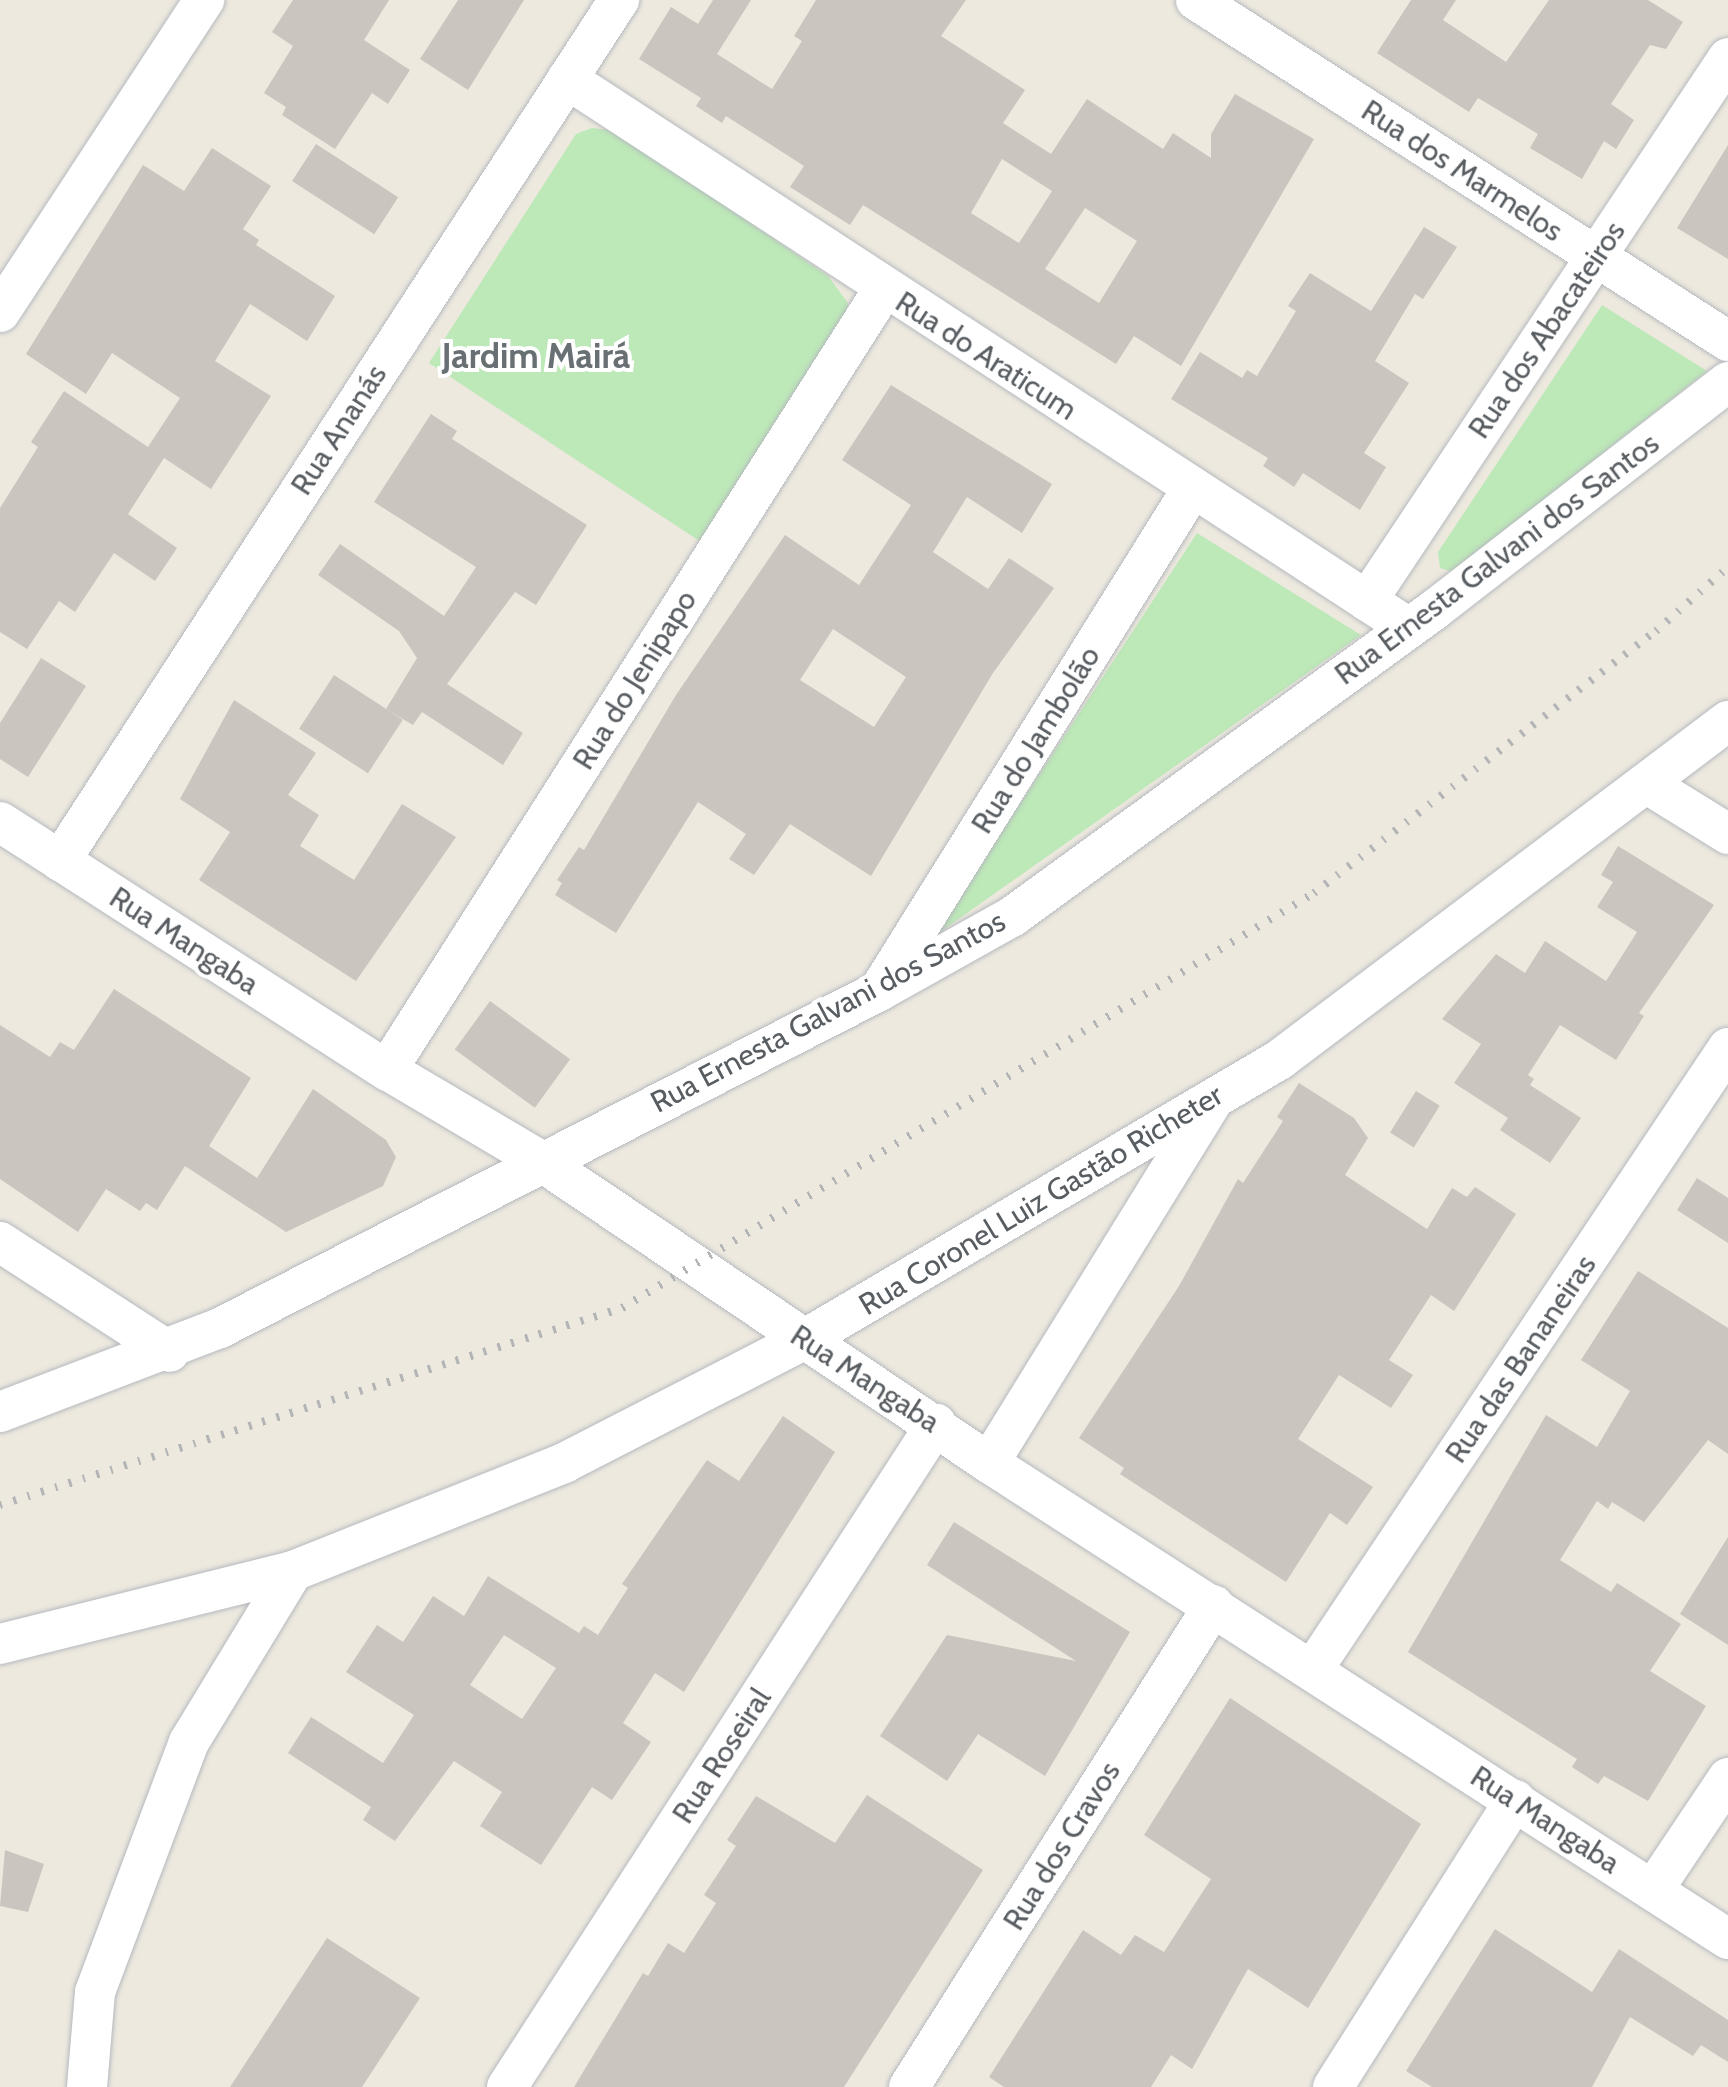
<!DOCTYPE html>
<html>
<head>
<meta charset="utf-8">
<style>
	body { margin:0 }
	#map { position:relative; width:1728px; height:2087px; overflow:hidden; background:#ede9df; font-family:Cabin,sans-serif }
	div>[style] { position:absolute }
	[style*='--x'] { left:calc(var(--x)*1px); top:calc(var(--y)*1px); width:calc(var(--w)*1px); rotate:calc(var(--a)*1deg) }
	.green>* { inset:0; background:#bde8b8 }
	.building>* { inset:0; background:#cac5be; transform-origin:0 0 }
	.roads { filter:drop-shadow(0 0 2px #b5b9be) drop-shadow(0 0 2px #b5b9be) }
	.minor>* { height:40px; margin:-20px; padding:0 20px; transform-origin:20px; border-radius:20px; background:#fff }
	.rail>* { height:8px; margin-top:-4px; transform-origin:0; background:repeating-linear-gradient(90deg,#b3b4b5 0 2.5px,transparent 0 14.5px) }
	span { translate:-50% -50%; white-space:nowrap; text-align:center; line-height:1.15; -webkit-text-stroke:8px #fff; paint-order:stroke }
	.street-label { font-size:30px; color:#585d62 }
	.quarter-label { font-size:35px; color:#697074; font-weight:700 }
</style>
</head>
<body>
<div id="map">
	<div class="green">
		<div style="clip-path:polygon(592px 128px,616px 131px,828px 276px,848px 303px,844px 326px,704px 544px,429px 363px,576px 134px)"></div>
		<div style="clip-path:polygon(1602px 305px,1707px 371px,1452px 572px,1440px 568px,1438px 552px)"></div>
		<div style="clip-path:polygon(1197px 533px,1361px 635px,933px 937px)"></div>
	</div>
	<div class="building">
		<div style="clip-path:polygon(293px 0,389px 0,364px 40px,410px 70px,388px 104px,372px 93px,335px 149px,282px 115px,286px 107px,264px 93px,293px 46px,272px 32px)"></div>
		<div style="clip-path:polygon(458px 0,524px 0,468px 90px,420px 59px)"></div>
		<div style="clip-path:polygon(evenodd,713px 0,751px 0,717px 54px,772px 89px,802px 41px,794px 36px,816px 0,966px 0,941px 36px,1025px 90px,1003px 123px,1051px 154px,1087px 99px,1163px 149px,1173px 133px,1211px 158px,1211px 134px,1235px 94px,1314px 139px,1181px 366px,1134px 336px,1116px 364px,863px 205px,850px 225px,790px 187px,804px 166px,726px 116px,722px 123px,696px 106px,701px 98px,639px 59px,671px 7px,698px 24px,713px 0,1002px 159px,1052px 191px,1019px 243px,971px 213px,1002px 159px,713px 0,1085px 208px,1137px 241px,1099px 303px,1045px 269px,1085px 208px)"></div>
		<div style="clip-path:polygon(1411px 0,1456px 0,1443px 20px,1506px 62px,1549px 0,1648px 0,1683px 22px,1666px 49px,1650px 45px,1611px 104px,1634px 120px,1616px 149px,1604px 141px,1582px 179px,1530px 148px,1538px 134px,1478px 98px,1469px 112px,1377px 53px)"></div>
		<div style="left:316px;top:144px;width:98px;height:44px;rotate:33deg"></div>
		<div style="clip-path:polygon(1728px 145px,1728px 259px,1677px 228px)"></div>
		<div style="clip-path:polygon(212px 148px,271px 186px,243px 229px,259px 240px,256px 245px,335px 296px,307px 341px,250px 304px,215px 361px,271px 396px,211px 489px,164px 458px,128px 514px,177px 548px,155px 581px,114px 553px,75px 612px,59px 601px,27px 649px,0 632px,0 508px,38px 447px,31px 442px,64px 391px,148px 447px,180px 398px,112px 353px,86px 394px,26px 354px,143px 165px,184px 191px)"></div>
		<div style="clip-path:polygon(1424px 227px,1457px 247px,1423px 299px,1415px 294px,1375px 361px,1409px 383px,1364px 453px,1386px 467px,1360px 510px,1303px 473px,1294px 487px,1263px 466px,1268px 458px,1171px 399px,1200px 352px,1242px 378px,1247px 370px,1257px 376px,1296px 311px,1288px 306px,1310px 273px,1371px 311px)"></div>
		<div style="clip-path:polygon(evenodd,891px 385px,1052px 484px,1022px 533px,967px 497px,933px 552px,988px 589px,1009px 558px,1054px 588px,993px 673px,871px 876px,790px 824px,754px 875px,729px 859px,746px 834px,698px 802px,616px 933px,555px 895px,562px 883px,557px 880px,579px 847px,584px 850px,676px 695px,785px 535px,859px 585px,911px 505px,842px 460px,891px 385px,833px 629px,906px 677px,874px 727px,800px 680px,833px 629px)"></div>
		<div style="clip-path:polygon(431px 414px,457px 431px,452px 439px,587px 525px,536px 605px,515px 592px,447px 684px,523px 733px,503px 765px,422px 712px,413px 725px,386px 709px,417px 658px,399px 631px,318px 575px,340px 544px,444px 616px,476px 567px,374px 502px)"></div>
		<div style="clip-path:polygon(41px 658px,86px 686px,28px 777px,0 759px,0 723px)"></div>
		<div style="left:334px;top:675px;width:82px;height:64px;rotate:33deg"></div>
		<div style="clip-path:polygon(234px 700px,316px 753px,288px 795px,319px 815px,300px 846px,354px 880px,402px 804px,456px 837px,356px 981px,199px 880px,230px 832px,180px 799px)"></div>
		<div style="clip-path:polygon(1618px 846px,1714px 905px,1639px 1013px,1644px 1016px,1616px 1060px,1560px 1025px,1528px 1075px,1534px 1079px,1530px 1085px,1581px 1118px,1550px 1163px,1500px 1130px,1508px 1118px,1454px 1083px,1481px 1044px,1442px 1019px,1496px 954px,1525px 973px,1545px 941px,1606px 981px,1637px 932px,1597px 907px,1613px 882px,1601px 875px)"></div>
		<div style="clip-path:polygon(114px 989px,251px 1078px,209px 1146px,257px 1178px,313px 1089px,386px 1140px,396px 1157px,383px 1186px,286px 1232px,185px 1166px,157px 1210px,146px 1203px,140px 1211px,106px 1189px,78px 1232px,0 1179px,0 1025px,50px 1057px,60px 1042px,74px 1050px)"></div>
		<div style="left:490px;top:1001px;width:99px;height:60px;rotate:36deg"></div>
		<div style="clip-path:polygon(1299px 1083px,1354px 1118px,1368px 1138px,1345px 1175px,1427px 1229px,1452px 1188px,1467px 1197px,1475px 1187px,1516px 1214px,1454px 1311px,1431px 1295px,1389px 1360px,1413px 1375px,1391px 1408px,1339px 1375px,1298px 1439px,1373px 1487px,1347px 1525px,1330px 1513px,1286px 1582px,1120px 1474px,1124px 1468px,1079px 1438px,1179px 1286px,1238px 1179px,1243px 1183px,1283px 1121px,1277px 1117px)"></div>
		<div style="left:1416px;top:1091px;width:28px;height:49px;rotate:32deg"></div>
		<div style="clip-path:polygon(1697px 1178px,1728px 1198px,1728px 1243px,1677px 1210px)"></div>
		<div style="clip-path:polygon(1638px 1271px,1728px 1328px,1728px 1454px,1708px 1440px,1644px 1522px,1612px 1502px,1608px 1509px,1597px 1501px,1560px 1560px,1611px 1592px,1617px 1583px,1681px 1624px,1650px 1671px,1706px 1706px,1648px 1801px,1604px 1776px,1598px 1784px,1572px 1767px,1577px 1759px,1408px 1652px,1546px 1415px,1597px 1447px,1630px 1391px,1581px 1360px)"></div>
		<div style="clip-path:polygon(evenodd,783px 1416px,835px 1452px,684px 1692px,655px 1673px,623px 1723px,651px 1742px,612px 1800px,592px 1787px,541px 1865px,480px 1826px,502px 1792px,454px 1761px,395px 1841px,363px 1820px,371px 1807px,288px 1753px,311px 1717px,383px 1763px,414px 1715px,346px 1672px,377px 1625px,403px 1642px,433px 1596px,464px 1616px,488px 1576px,579px 1633px,584px 1626px,598px 1635px,628px 1588px,622px 1584px,707px 1460px,739px 1481px,783px 1416px,504px 1635px,556px 1668px,522px 1719px,470px 1685px,504px 1635px)"></div>
		<div style="clip-path:polygon(954px 1522px,1130px 1632px,1045px 1776px,978px 1734px,947px 1781px,880px 1736px,947px 1635px,1076px 1661px,927px 1565px)"></div>
		<div style="clip-path:polygon(1728px 1537px,1728px 1645px,1680px 1614px)"></div>
		<div style="clip-path:polygon(1230px 1698px,1421px 1824px,1308px 2008px,1248px 1969px,1192px 2069px,1171px 2055px,1151px 2087px,1004px 2087px,989px 2077px,1083px 1930px,1121px 1955px,1135px 1935px,1164px 1952px,1211px 1879px,1144px 1835px)"></div>
		<div style="clip-path:polygon(867px 1795px,983px 1870px,844px 2087px,574px 2087px,643px 1973px,648px 1976px,668px 1943px,684px 1953px,716px 1903px,704px 1895px,736px 1846px,727px 1840px,756px 1796px,835px 1843px)"></div>
		<div style="clip-path:polygon(5px 1850px,44px 1864px,28px 1912px,0 1906px)"></div>
		<div style="clip-path:polygon(1495px 1929px,1592px 1992px,1619px 1949px,1728px 2020px,1728px 2062px,1701px 2045px,1693px 2056px,1630px 2017px,1592px 2087px,1432px 2087px,1406px 2071px)"></div>
		<div style="clip-path:polygon(327px 1938px,420px 1998px,362px 2087px,230px 2087px)"></div>
	</div>
	<div class="roads">
		<div class="minor">
			<div style="--x:1196;--y:0;--w:632;--a:32.66"></div>
			<div style="--x:567;--y:79;--w:1005;--a:33.11"></div>
			<div style="--x:0;--y:312;--w:373;--a:-56.8"></div>
			<div style="--x:1367;--y:601;--w:652;--a:-56.38"></div>
			<div style="--x:1649;--y:785;--w:93;--a:31.8"></div>
			<div style="--x:0;--y:822;--w:460;--a:32.7"></div>
			<div style="--x:387;--y:1070;--w:177;--a:30.6"></div>
			<div style="--x:539;--y:1160;--w:543;--a:33.95"></div>
			<div style="--x:989;--y:1463;--w:879;--a:32.79"></div>
			<div style="--x:60;--y:861;--w:1027;--a:-57.01"></div>
			<div style="--x:882;--y:986;--w:586;--a:-58.05"></div>
			<div style="--x:387;--y:1070;--w:924;--a:-57.55"></div>
			<div style="--x:0;--y:1242;--w:202;--a:32.9"></div>
			<div style="--x:0;--y:1412;--w:235;--a:-20.9"></div>
			<div style="--x:220;--y:1328;--w:740;--a:-27.08"></div>
			<div style="--x:879;--y:991;--w:154;--a:-29.2"></div>
			<div style="--x:1013;--y:916;--w:520;--a:-36.01"></div>
			<div style="--x:1434;--y:610;--w:372;--a:-37.8"></div>
			<div style="--x:989;--y:1463;--w:426;--a:-58.3"></div>
			<div style="--x:0;--y:1644;--w:302;--a:-14"></div>
			<div style="--x:293;--y:1571;--w:292;--a:-21.7"></div>
			<div style="--x:564;--y:1463;--w:271;--a:-27.2"></div>
			<div style="--x:805;--y:1339;--w:550;--a:-30.48"></div>
			<div style="--x:1279;--y:1060;--w:563;--a:-37.05"></div>
			<div style="--x:1313;--y:1669;--w:747;--a:-56.25"></div>
			<div style="--x:1653;--y:1890;--w:135;--a:-56.2"></div>
			<div style="--x:87;--y:2087;--w:95;--a:-85.2"></div>
			<div style="--x:95;--y:1992;--w:267;--a:-69.4"></div>
			<div style="--x:189;--y:1742;--w:200;--a:-58.7"></div>
			<div style="--x:507;--y:2087;--w:790;--a:-57.09"></div>
			<div style="--x:909;--y:2087;--w:570;--a:-57.68"></div>
			<div style="--x:1333;--y:2087;--w:340;--a:-57.6"></div>
		</div>
	</div>
	<div class="rail">
		<div style="--x:0;--y:1505;--w:652;--a:-17.57"></div>
		<div style="--x:622;--y:1308;--w:807;--a:-30.95"></div>
		<div style="--x:1314;--y:893;--w:431;--a:-37.5"></div>
		<div style="--x:1656;--y:631;--w:96;--a:-41.6"></div>
	</div>
	<div class="street-label">
		<span style="left:1462px;top:171px;rotate:33deg">Rua dos Marmelos</span>
		<span style="left:1547px;top:330px;rotate:-56deg">Rua dos Abacateiros</span>
		<span style="left:986px;top:356px;rotate:33deg">Rua do Araticum</span>
		<span style="left:339px;top:430px;rotate:-57deg">Rua Ananás</span>
		<span style="left:1497px;top:559px;rotate:-37deg">Rua Ernesta Galvani dos Santos</span>
		<span style="left:635px;top:680px;rotate:-58deg">Rua do Jenipapo</span>
		<span style="left:1036px;top:740px;rotate:-58deg">Rua do Jambolão</span>
		<span style="left:184px;top:941px;rotate:33deg">Rua Mangaba</span>
		<span style="left:828px;top:1012px;rotate:-28deg">Rua Ernesta Galvani dos Santos</span>
		<span style="left:1041px;top:1200px;rotate:-31deg">Rua Coronel Luiz Gastão Richeter</span>
		<span style="left:1521px;top:1359px;rotate:-56deg">Rua das Bananeiras</span>
		<span style="left:865px;top:1379px;rotate:33deg">Rua Mangaba</span>
		<span style="left:722px;top:1756px;rotate:-57deg">Rua Roseiral</span>
		<span style="left:1545px;top:1820px;rotate:33deg">Rua Mangaba</span>
		<span style="left:1062px;top:1846px;rotate:-58deg">Rua dos Cravos</span>
	</div>
	<div class="quarter-label">
		<span style="left:536px;top:356px">Jardim Mairá</span>
	</div>
</div>
</body>
</html>
